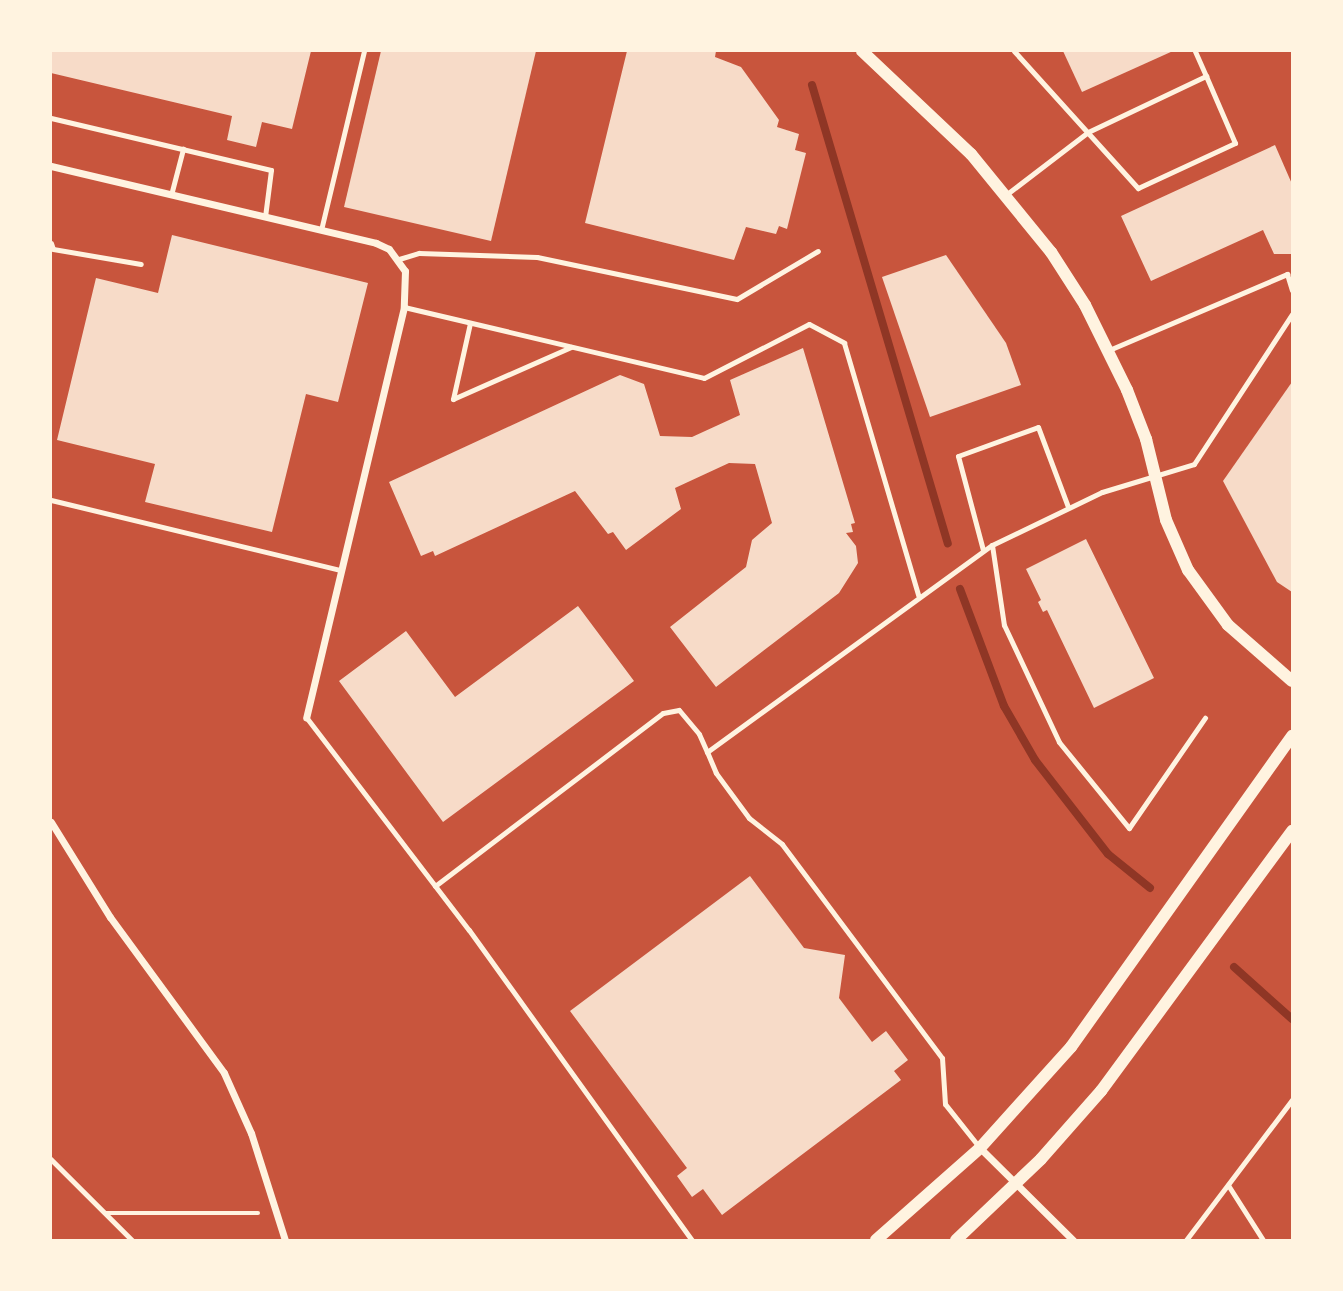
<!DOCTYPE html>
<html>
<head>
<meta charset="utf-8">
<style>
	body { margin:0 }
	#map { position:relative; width:1343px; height:1291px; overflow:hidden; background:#c8553d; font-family:"Zilla Slab",serif }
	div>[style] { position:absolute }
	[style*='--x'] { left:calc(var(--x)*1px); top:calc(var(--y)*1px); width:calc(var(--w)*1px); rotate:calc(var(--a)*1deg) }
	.stream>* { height:8px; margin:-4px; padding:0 4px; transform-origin:4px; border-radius:4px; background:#8f3625 }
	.building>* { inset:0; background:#f7dbc8 }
	.path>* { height:4.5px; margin:-2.25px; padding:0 2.25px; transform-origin:2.25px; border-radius:2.25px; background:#fff3e0 }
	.service>* { height:5px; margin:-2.5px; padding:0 2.5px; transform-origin:2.5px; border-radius:2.5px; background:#fff3e0 }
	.minor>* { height:7px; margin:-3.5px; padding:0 3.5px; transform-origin:3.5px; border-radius:3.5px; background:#fff3e0 }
	.tertiary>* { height:12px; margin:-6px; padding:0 6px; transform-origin:6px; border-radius:6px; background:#fff3e0 }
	span { translate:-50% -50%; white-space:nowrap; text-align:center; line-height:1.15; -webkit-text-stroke:5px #fff3e0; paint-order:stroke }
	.frame { position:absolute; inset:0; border:52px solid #fff3e0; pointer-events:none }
</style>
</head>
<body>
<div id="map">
	<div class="stream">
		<div style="--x:812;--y:85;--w:478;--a:73.5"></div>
		<div style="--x:960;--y:589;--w:125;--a:69.4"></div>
		<div style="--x:1004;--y:706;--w:62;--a:60.1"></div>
		<div style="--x:1035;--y:760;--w:119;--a:52.2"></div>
		<div style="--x:1108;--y:854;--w:54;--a:39"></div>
		<div style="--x:1234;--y:967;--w:78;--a:41.9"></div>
	</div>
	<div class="building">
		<div style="clip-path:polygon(51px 51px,311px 51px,292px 129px,262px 122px,256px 147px,227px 140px,232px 116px,51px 73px)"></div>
		<div style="clip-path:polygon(381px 51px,536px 51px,491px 241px,344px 207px)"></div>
		<div style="clip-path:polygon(627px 51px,716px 51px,715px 57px,741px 67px,779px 120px,777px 127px,799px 134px,795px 150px,806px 153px,787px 229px,779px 226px,776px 234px,746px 227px,734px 260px,585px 223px)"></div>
		<div style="clip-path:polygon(1063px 51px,1173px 51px,1082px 92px)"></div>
		<div style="clip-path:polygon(1275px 145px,1292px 184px,1292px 254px,1274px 254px,1263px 230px,1151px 281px,1121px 216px)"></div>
		<div style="clip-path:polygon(172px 235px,368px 283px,338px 402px,306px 394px,272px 532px,145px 502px,155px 464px,57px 440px,96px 278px,158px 293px)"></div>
		<div style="clip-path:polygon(946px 255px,1006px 343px,1021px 385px,930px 417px,882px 277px)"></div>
		<div style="clip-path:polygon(803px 348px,855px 523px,851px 524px,853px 532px,846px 533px,856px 546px,858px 563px,839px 593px,716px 687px,670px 627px,746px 567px,752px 540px,772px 523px,755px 464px,729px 463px,675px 488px,681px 509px,626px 550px,613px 532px,608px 534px,575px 491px,435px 556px,433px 551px,421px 556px,389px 482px,620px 375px,644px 384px,660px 436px,692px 437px,740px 415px,730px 380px)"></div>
		<div style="clip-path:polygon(1292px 382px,1292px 592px,1277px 582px,1223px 481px)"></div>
		<div style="clip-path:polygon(1086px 539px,1154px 678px,1094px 708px,1047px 610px,1043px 612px,1038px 602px,1041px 600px,1026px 569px)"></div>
		<div style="clip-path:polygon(578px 606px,634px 681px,443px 822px,339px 681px,406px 631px,455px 697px)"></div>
		<div style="clip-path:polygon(750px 876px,804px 948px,845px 955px,839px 998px,872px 1042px,886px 1031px,908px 1060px,894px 1071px,901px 1080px,722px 1215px,703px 1189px,692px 1197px,677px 1176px,687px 1168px,570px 1011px)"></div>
	</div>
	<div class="path">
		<div style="--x:51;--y:1159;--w:115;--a:45"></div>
		<div style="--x:105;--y:1213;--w:153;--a:0"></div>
	</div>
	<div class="service">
		<div style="--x:1014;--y:51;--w:185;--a:47.9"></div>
		<div style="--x:1138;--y:188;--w:107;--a:-24.9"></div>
		<div style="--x:1235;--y:143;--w:73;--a:-113.4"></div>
		<div style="--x:51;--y:118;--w:226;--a:13.3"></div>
		<div style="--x:271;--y:170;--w:47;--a:97.3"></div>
		<div style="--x:1007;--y:194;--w:102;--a:-37.4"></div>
		<div style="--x:1088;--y:132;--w:131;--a:-25.4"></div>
		<div style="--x:1206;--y:76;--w:27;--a:-114"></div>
		<div style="--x:171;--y:195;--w:48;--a:-75.4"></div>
		<div style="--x:321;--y:230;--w:184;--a:-76.5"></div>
		<div style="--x:51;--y:243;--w:6;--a:72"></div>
		<div style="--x:53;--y:249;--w:89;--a:9.7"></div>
		<div style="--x:399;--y:259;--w:21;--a:-17"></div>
		<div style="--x:419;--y:253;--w:118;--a:1.9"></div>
		<div style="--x:537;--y:257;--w:204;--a:11.9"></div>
		<div style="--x:737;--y:299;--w:94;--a:-30.7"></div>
		<div style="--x:404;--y:307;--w:308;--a:13.3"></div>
		<div style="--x:704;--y:378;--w:118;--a:-27.2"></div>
		<div style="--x:809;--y:324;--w:40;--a:28"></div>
		<div style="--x:844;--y:343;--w:263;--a:73.6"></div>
		<div style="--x:470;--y:323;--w:78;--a:102.6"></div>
		<div style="--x:453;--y:399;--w:129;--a:-23.8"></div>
		<div style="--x:1109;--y:350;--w:194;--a:-23.1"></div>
		<div style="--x:1287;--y:274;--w:17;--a:73"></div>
		<div style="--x:51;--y:500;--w:298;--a:13.6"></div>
		<div style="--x:992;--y:545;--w:81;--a:81.5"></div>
		<div style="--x:1004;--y:625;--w:129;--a:64.8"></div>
		<div style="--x:1059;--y:742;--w:111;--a:50.9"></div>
		<div style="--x:1129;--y:828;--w:134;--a:-55.4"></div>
		<div style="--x:983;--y:550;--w:97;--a:-104.9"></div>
		<div style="--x:958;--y:456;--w:85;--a:-19.9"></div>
		<div style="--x:1038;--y:427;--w:85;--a:69.4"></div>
		<div style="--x:306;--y:717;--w:268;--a:52.6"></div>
		<div style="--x:469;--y:930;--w:382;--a:54.3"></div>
		<div style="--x:435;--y:886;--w:286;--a:-37.2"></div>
		<div style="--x:663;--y:713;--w:16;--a:-11"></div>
		<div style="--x:679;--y:710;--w:31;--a:50"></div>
		<div style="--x:699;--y:734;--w:20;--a:66"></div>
		<div style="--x:980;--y:1148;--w:56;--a:-128.5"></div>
		<div style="--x:945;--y:1104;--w:46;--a:-93.7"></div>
		<div style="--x:942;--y:1058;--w:267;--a:-126.8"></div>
		<div style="--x:782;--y:844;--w:42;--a:-141.8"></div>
		<div style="--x:749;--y:818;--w:56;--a:-126.3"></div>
		<div style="--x:716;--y:773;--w:23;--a:-113"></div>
		<div style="--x:707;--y:752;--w:352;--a:-36"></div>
		<div style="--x:992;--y:545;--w:122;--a:-25.7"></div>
		<div style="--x:1102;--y:492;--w:96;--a:-16.9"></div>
		<div style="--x:1194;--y:464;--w:179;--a:-56.8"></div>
		<div style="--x:1228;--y:1185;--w:65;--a:57.5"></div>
		<div style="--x:1186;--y:1240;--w:176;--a:-52.9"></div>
	</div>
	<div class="minor">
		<div style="--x:51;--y:166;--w:334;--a:13.3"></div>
		<div style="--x:376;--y:243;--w:14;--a:25"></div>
		<div style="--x:389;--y:249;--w:27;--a:54"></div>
		<div style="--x:405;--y:271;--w:36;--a:92"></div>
		<div style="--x:404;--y:307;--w:422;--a:103.4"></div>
		<div style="--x:51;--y:822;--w:112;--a:58.2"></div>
		<div style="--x:110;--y:917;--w:193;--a:53.8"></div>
		<div style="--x:224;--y:1073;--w:66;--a:65.8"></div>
		<div style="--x:251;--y:1133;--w:112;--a:72.4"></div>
		<div style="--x:980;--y:1148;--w:131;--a:44.7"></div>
	</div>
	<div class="tertiary">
		<div style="--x:862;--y:51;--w:150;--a:43.4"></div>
		<div style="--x:971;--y:154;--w:127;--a:50.8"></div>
		<div style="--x:1051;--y:252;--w:63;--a:57.3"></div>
		<div style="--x:1085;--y:305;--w:95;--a:63.7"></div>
		<div style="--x:1127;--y:390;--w:53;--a:68.8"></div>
		<div style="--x:1146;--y:439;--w:83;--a:76.1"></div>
		<div style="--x:1166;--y:520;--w:55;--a:66.3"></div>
		<div style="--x:1188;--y:570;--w:68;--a:54"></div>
		<div style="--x:1228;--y:625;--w:85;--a:41.2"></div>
		<div style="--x:876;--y:1240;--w:139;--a:-41.5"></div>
		<div style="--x:980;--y:1148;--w:136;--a:-48"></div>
		<div style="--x:1071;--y:1047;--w:382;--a:-54.6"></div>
		<div style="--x:956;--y:1240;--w:117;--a:-43.6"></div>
		<div style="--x:1041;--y:1159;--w:91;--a:-48.6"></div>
		<div style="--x:1101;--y:1091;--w:323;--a:-53.7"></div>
	</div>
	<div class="frame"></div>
</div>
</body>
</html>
